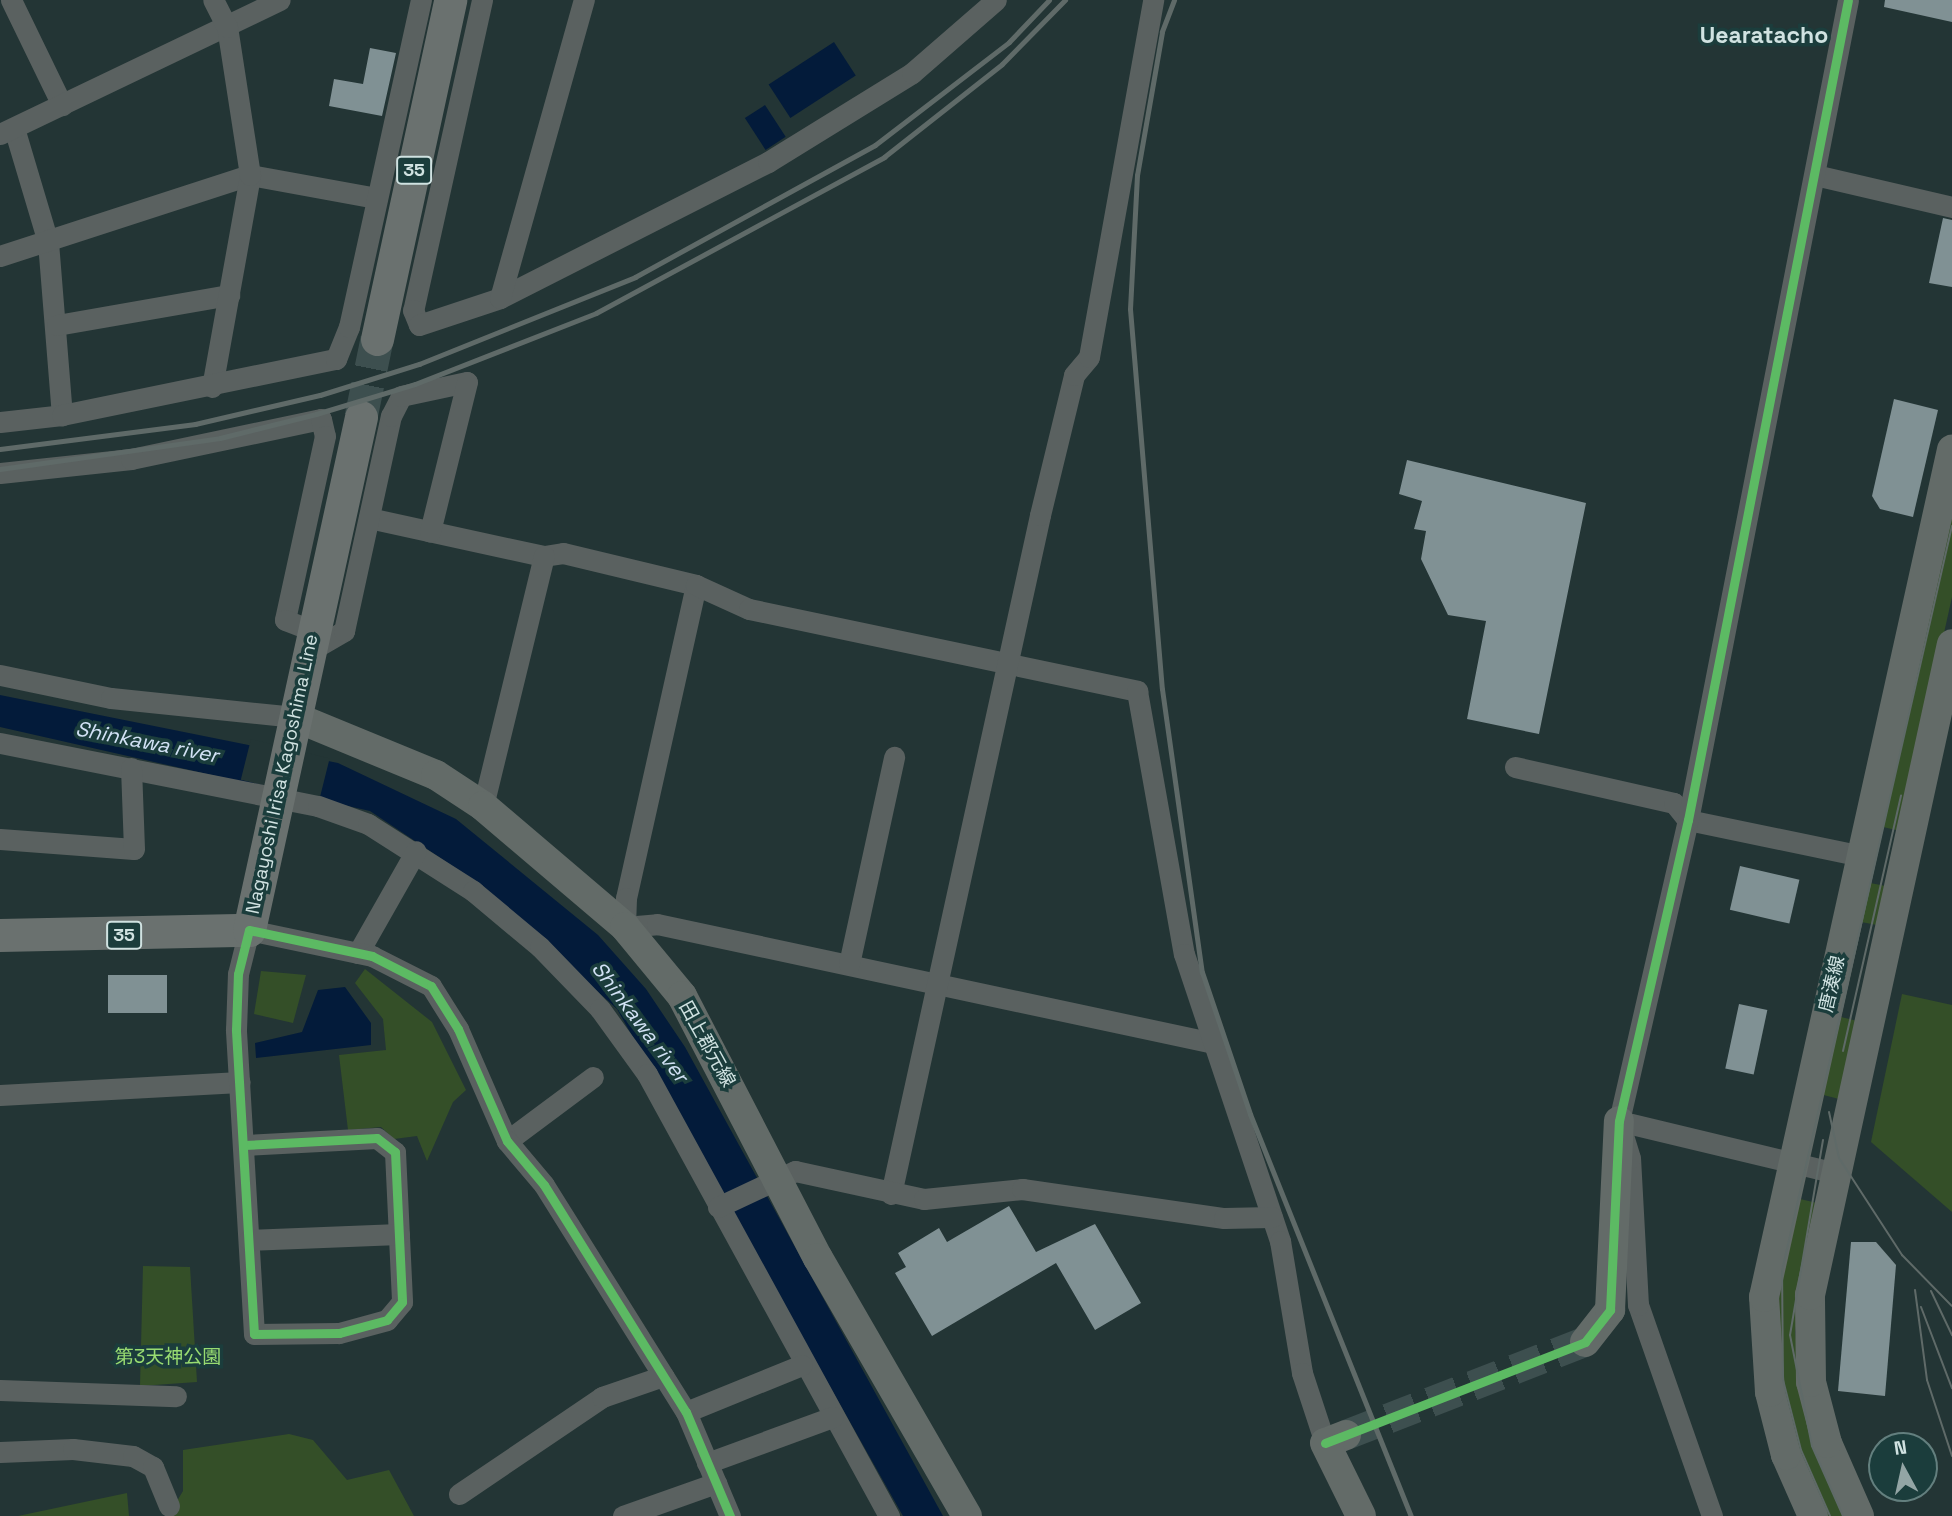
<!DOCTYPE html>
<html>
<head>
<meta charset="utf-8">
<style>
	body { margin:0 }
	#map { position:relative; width:1952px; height:1516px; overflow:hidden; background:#233535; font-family:"Space Grotesk","Noto Sans JP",sans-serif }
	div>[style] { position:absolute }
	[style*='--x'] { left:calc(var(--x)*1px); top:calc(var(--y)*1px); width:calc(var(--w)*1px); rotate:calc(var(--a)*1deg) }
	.green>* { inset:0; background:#344f28; transform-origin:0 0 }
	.water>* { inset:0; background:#031b3a; transform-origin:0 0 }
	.pier>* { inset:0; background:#233535; transform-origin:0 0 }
	.building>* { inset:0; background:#809194; transform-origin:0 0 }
	.secondary-tunnel>* { height:30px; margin-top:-15px; transform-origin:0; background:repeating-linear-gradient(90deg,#3d4f4f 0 30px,transparent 0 45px) }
	.primary-tunnel>* { height:33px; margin-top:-16.5px; transform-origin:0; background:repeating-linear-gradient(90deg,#3d4f4f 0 33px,transparent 0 50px) }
	.street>* { height:21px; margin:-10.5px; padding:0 10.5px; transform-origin:10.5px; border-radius:10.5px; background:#5a6160 }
	.secondary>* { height:30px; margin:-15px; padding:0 15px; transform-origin:15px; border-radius:15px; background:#636b68 }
	.primary>* { height:33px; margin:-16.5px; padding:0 16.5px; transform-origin:16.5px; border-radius:16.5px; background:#6a716f }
	.tram>* { height:2px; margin:-1px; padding:0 1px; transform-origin:1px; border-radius:1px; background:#5f6a68 }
	.rail>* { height:5px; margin:-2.5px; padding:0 2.5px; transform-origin:2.5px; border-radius:2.5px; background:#5f6a68 }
	.cycleway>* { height:9px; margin:-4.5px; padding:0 4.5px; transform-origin:4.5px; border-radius:4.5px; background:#5cba63 }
	span { translate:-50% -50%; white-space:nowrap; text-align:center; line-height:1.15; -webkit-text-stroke:7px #1b3d3c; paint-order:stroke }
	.shield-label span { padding:2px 5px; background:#1b3d3c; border:2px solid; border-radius:5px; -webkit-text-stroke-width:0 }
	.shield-label { font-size:18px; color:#d0e2e1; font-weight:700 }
	.street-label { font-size:19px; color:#d0e2e1 }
	.park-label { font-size:19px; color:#98db71 }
	.water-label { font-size:21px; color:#d2e2f5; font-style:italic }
	.quarter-label { font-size:23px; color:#d0e2e1; font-weight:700 }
	.north { position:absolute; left:1868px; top:1432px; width:70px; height:70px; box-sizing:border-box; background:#1b3d3c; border:2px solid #637f7e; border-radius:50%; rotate:352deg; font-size:19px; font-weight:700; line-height:28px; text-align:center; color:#d0e2e1 }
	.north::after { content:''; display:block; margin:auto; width:24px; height:32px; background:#93a5a5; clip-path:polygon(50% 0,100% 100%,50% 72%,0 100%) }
</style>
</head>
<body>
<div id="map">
	<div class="green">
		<div style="clip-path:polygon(1952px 512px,1952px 597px,1900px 831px,1879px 826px)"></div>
		<div style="left:1865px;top:882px;width:21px;height:40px;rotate:11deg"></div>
		<div style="clip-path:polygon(365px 969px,432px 1022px,466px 1090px,453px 1102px,427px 1161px,417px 1136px,394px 1139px,381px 1127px,348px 1130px,339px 1055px,386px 1050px,383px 1019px,355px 983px)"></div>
		<div style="clip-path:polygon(261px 971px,306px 975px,293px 1023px,254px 1014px)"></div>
		<div style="clip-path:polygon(1902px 994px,1952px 1005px,1952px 1212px,1871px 1142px)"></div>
		<div style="left:1837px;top:1016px;width:21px;height:80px;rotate:14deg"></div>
		<div style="clip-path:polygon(1796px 1198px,1817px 1203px,1795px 1332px,1801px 1380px,1849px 1516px,1825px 1516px,1798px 1452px,1780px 1384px,1773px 1332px)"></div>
		<div style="clip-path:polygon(143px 1266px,190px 1267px,197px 1382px,140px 1386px)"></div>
		<div style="clip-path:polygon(289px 1434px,313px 1440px,347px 1480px,389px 1470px,414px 1516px,168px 1516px,183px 1491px,183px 1450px)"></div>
		<div style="clip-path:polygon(127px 1493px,129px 1516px,18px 1516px)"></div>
	</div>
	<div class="water">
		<div style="left:834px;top:42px;width:40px;height:78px;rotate:57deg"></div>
		<div style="left:765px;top:105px;width:38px;height:24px;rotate:57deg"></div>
		<div style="clip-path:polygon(0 695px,338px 763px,456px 819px,598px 935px,646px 989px,685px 1047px,943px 1516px,903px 1516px,617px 1009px,475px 881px,370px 811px,0 727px)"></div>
		<div style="clip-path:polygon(345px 987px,371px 1023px,371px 1045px,256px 1058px,255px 1043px,302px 1032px,318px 990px)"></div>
	</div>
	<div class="pier">
		<div style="left:251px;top:739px;width:81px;height:42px;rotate:14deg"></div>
	</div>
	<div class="building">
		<div style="clip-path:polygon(1885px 0,1952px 0,1952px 22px,1884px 7px)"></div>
		<div style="clip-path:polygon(370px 48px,396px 53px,382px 116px,329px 106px,334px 79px,363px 84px)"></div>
		<div style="clip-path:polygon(1943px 218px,1952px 220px,1952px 287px,1929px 283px)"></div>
		<div style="clip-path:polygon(1894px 399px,1938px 410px,1913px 517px,1880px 509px,1872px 496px)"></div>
		<div style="clip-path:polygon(1407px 460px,1586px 503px,1539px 734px,1467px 719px,1486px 621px,1448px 615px,1421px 559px,1426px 531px,1414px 529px,1422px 501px,1399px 494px)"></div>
		<div style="left:1740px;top:866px;width:61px;height:45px;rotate:13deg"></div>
		<div style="left:167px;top:975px;width:38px;height:59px;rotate:90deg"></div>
		<div style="left:1739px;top:1004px;width:29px;height:66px;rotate:12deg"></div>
		<div style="clip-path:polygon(1009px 1206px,1036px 1252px,1095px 1224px,1141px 1303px,1095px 1330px,1056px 1263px,932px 1336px,895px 1273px,906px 1267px,898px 1253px,939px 1228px,947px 1242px)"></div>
		<div style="clip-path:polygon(1851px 1242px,1876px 1242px,1896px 1265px,1885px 1396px,1838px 1391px)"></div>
	</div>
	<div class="secondary-tunnel">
		<div style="--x:1346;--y:1435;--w:256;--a:-21.3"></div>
	</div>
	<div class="primary-tunnel">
		<div style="--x:361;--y:417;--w:80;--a:-78.4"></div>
	</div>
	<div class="street">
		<div style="--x:11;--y:0;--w:117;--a:64.1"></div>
		<div style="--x:482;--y:0;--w:318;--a:102.5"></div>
		<div style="--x:413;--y:310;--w:16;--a:68"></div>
		<div style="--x:419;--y:325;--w:85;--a:-18.4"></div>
		<div style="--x:500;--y:298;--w:301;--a:-26.9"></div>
		<div style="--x:768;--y:162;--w:169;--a:-31.7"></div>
		<div style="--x:912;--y:73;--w:111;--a:-41"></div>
		<div style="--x:14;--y:128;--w:119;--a:73.4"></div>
		<div style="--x:48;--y:242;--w:174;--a:85.4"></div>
		<div style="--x:0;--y:134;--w:310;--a:-25.6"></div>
		<div style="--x:1815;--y:175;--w:141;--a:13.1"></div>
		<div style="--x:0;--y:256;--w:263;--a:-18"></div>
		<div style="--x:250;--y:175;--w:129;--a:10.3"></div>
		<div style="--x:500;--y:298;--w:310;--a:-74.3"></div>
		<div style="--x:57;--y:325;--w:175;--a:-9.9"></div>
		<div style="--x:212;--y:387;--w:215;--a:-79.8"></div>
		<div style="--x:250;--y:175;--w:150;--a:-98.8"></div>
		<div style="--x:227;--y:27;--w:30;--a:-117"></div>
		<div style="--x:0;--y:422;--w:62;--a:-6.4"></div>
		<div style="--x:62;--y:415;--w:280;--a:-11.6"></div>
		<div style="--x:336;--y:359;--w:35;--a:-68"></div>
		<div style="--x:349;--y:327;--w:335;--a:-77.6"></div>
		<div style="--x:0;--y:473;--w:132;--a:-6.1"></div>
		<div style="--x:131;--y:459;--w:194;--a:-11.9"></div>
		<div style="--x:321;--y:419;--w:17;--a:77"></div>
		<div style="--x:325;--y:436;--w:188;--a:102.3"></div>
		<div style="--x:285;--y:620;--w:30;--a:21"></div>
		<div style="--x:369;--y:518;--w:179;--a:12.3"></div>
		<div style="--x:544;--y:556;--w:19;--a:-9"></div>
		<div style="--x:563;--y:553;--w:137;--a:13.5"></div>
		<div style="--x:696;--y:585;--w:321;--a:102.6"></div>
		<div style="--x:626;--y:898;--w:29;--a:92"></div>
		<div style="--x:625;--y:927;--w:32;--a:-5"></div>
		<div style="--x:657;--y:924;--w:569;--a:12.08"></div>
		<div style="--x:696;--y:585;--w:58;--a:24.4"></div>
		<div style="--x:749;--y:609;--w:397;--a:11.9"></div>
		<div style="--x:1137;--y:691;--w:267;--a:79.9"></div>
		<div style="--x:1184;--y:954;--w:303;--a:71.5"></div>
		<div style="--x:1280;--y:1241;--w:134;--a:80.5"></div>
		<div style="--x:1302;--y:1373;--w:74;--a:71.8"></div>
		<div style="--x:308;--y:652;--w:42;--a:-30.3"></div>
		<div style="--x:344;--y:631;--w:220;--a:-77.7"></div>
		<div style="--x:391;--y:416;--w:22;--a:-63"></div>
		<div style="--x:401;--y:396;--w:67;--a:-12"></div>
		<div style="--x:467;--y:382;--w:154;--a:103.9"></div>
		<div style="--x:0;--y:675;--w:113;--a:11.7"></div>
		<div style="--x:111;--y:698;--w:185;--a:5.9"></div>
		<div style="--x:0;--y:743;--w:324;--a:11.2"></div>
		<div style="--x:318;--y:806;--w:53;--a:19.8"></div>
		<div style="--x:368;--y:824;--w:125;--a:32.5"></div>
		<div style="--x:473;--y:891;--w:87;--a:39.9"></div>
		<div style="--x:540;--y:947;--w:86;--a:45.9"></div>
		<div style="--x:600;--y:1009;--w:80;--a:54.1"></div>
		<div style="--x:647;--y:1074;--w:504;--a:61.3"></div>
		<div style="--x:1515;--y:767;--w:163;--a:12.8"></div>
		<div style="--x:1674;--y:803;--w:22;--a:51"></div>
		<div style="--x:1688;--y:820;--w:178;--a:11.7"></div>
		<div style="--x:483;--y:806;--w:257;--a:-76.3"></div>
		<div style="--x:0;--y:839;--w:134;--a:4.3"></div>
		<div style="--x:134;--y:849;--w:81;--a:-92.1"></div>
		<div style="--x:358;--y:953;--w:117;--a:-60.4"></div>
		<div style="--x:849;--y:964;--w:212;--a:-77.7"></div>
		<div style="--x:0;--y:1095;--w:240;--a:-3.1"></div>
		<div style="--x:1619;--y:1121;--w:223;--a:13.5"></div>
		<div style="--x:507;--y:1141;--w:107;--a:-36.7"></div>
		<div style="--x:244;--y:1145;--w:133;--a:-3"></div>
		<div style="--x:377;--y:1138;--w:23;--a:38"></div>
		<div style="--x:395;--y:1152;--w:150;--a:87.3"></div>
		<div style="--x:402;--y:1302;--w:23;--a:130"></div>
		<div style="--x:387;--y:1320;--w:50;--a:164.8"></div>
		<div style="--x:339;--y:1333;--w:85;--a:179.3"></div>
		<div style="--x:254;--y:1334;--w:305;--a:-93.4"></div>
		<div style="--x:236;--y:1030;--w:56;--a:-88"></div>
		<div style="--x:238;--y:974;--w:45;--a:-76"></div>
		<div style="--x:249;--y:930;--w:126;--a:11.9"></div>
		<div style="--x:372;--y:956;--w:66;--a:27"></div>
		<div style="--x:431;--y:986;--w:51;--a:57.9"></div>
		<div style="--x:458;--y:1029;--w:122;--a:66.4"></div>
		<div style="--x:507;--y:1141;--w:57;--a:49.9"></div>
		<div style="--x:544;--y:1185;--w:268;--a:58"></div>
		<div style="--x:686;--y:1412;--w:113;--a:67.1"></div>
		<div style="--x:891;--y:1194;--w:695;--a:-77.62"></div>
		<div style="--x:1040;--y:515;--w:144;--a:-76.3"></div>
		<div style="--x:1074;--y:375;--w:23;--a:-50"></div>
		<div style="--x:1089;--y:357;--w:363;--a:-79.8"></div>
		<div style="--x:718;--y:1207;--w:85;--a:-25.1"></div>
		<div style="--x:795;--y:1171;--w:132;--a:12.2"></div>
		<div style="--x:924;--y:1199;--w:99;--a:-5.8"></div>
		<div style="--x:1022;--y:1189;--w:204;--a:8.2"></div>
		<div style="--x:1224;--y:1218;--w:48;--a:-1.2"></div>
		<div style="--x:249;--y:1240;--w:150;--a:-2.3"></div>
		<div style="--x:0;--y:1390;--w:176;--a:2"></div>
		<div style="--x:686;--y:1412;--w:125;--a:-22.1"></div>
		<div style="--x:0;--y:1452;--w:73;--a:-2.4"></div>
		<div style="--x:73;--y:1449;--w:60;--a:6.7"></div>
		<div style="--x:133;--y:1456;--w:23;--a:29"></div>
		<div style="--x:153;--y:1467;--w:42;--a:67.7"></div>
		<div style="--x:707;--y:1463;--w:134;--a:-20.1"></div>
		<div style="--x:459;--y:1494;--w:173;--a:-34.1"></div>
		<div style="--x:602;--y:1397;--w:65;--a:-19"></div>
		<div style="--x:623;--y:1516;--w:99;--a:-19.5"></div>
		<div style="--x:1712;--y:1516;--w:224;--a:-109.3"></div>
		<div style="--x:1638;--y:1305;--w:147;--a:-93.1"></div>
		<div style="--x:1630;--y:1158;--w:39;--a:-107"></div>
		<div style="--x:1619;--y:1121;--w:309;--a:-77.1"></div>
		<div style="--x:1688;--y:820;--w:835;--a:-78.96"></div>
	</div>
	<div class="secondary">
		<div style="--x:295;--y:717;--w:152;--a:22.4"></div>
		<div style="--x:436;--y:775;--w:56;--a:33.4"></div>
		<div style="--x:483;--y:806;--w:187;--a:40.4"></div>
		<div style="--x:625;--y:927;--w:89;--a:50.4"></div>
		<div style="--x:682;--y:996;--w:295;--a:62.6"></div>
		<div style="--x:818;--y:1258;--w:298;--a:60"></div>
		<div style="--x:1585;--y:1342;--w:41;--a:-52"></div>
		<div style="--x:1610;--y:1310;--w:189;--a:-87.3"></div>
		<div style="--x:1346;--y:1435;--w:22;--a:159"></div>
		<div style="--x:1325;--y:1443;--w:81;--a:63.7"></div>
		<div style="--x:1813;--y:1516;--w:67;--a:-113.9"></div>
		<div style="--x:1786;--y:1455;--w:65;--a:-104.3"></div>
		<div style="--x:1770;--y:1392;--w:95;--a:-93.6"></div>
		<div style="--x:1764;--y:1297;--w:868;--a:-77.49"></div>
		<div style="--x:1859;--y:1516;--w:80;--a:-113.7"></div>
		<div style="--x:1827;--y:1443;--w:63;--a:-104.7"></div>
		<div style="--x:1811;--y:1382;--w:87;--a:-90.7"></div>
		<div style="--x:1810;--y:1295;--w:666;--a:-77.7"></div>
	</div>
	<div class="primary">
		<div style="--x:377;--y:339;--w:347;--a:-77.8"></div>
		<div style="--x:0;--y:935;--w:249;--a:-1.2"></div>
		<div style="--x:249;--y:930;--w:525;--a:-77.68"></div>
	</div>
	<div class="tram">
		<div style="--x:1843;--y:1051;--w:262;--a:-77.2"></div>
		<div style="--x:1829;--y:1112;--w:47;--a:77.7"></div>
		<div style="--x:1839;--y:1158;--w:116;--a:57"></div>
		<div style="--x:1902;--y:1255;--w:71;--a:45.6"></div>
		<div style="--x:1823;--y:1140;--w:198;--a:99.6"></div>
		<div style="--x:1790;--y:1335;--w:113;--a:78.8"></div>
		<div style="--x:1812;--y:1446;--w:77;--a:66.1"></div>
		<div style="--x:1915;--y:1290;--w:91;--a:82.4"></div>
		<div style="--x:1927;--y:1380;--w:80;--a:71.8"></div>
		<div style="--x:1931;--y:1291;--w:49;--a:64.5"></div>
		<div style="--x:1921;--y:1307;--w:87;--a:69.1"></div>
		<div style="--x:1830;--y:1516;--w:72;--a:-113.7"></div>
		<div style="--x:1801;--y:1450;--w:72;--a:-104.4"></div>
		<div style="--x:1783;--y:1380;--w:109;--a:-90.5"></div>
		<div style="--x:1782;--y:1271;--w:764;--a:-77.15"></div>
	</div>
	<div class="rail">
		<div style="--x:1174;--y:0;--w:34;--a:111"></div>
		<div style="--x:1162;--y:32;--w:145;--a:99.9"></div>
		<div style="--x:1137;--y:175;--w:134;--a:93"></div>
		<div style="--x:1130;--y:309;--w:381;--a:85.2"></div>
		<div style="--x:1162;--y:689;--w:286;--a:82"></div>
		<div style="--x:1202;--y:972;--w:150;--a:71.3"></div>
		<div style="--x:1250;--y:1114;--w:433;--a:68.2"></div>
		<div style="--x:0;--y:449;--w:197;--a:-7.3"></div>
		<div style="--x:195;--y:424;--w:128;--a:-13.1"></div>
		<div style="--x:320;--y:395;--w:104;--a:-17.4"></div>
		<div style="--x:419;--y:364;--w:233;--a:-21.9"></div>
		<div style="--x:635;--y:277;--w:274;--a:-28.8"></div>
		<div style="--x:875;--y:145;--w:169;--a:-37.5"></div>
		<div style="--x:1009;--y:42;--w:58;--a:-46.4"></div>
		<div style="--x:0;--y:469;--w:222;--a:-8"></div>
		<div style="--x:220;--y:438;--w:99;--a:-14"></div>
		<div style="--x:316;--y:414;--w:103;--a:-16.9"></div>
		<div style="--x:415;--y:384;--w:194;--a:-21.4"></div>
		<div style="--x:596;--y:313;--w:328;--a:-28.4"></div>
		<div style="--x:884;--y:157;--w:150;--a:-38.2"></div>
		<div style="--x:1002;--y:64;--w:90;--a:-45.5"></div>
	</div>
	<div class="cycleway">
		<div style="--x:244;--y:1145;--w:133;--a:-3"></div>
		<div style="--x:377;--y:1138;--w:23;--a:38"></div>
		<div style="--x:395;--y:1152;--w:150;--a:87.3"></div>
		<div style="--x:402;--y:1302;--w:23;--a:130"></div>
		<div style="--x:387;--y:1320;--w:50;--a:164.8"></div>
		<div style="--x:339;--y:1333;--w:85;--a:179.3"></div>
		<div style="--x:254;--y:1334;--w:305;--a:-93.4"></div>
		<div style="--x:236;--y:1030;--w:56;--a:-88"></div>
		<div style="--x:238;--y:974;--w:45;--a:-76"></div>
		<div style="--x:249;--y:930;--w:126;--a:11.9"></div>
		<div style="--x:372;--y:956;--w:66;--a:27"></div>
		<div style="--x:431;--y:986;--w:51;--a:57.9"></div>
		<div style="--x:458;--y:1029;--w:122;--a:66.4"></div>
		<div style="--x:507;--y:1141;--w:57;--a:49.9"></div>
		<div style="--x:544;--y:1185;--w:268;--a:58"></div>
		<div style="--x:686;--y:1412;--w:113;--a:67.1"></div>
		<div style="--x:1325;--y:1443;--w:279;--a:-21.2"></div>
		<div style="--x:1585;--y:1342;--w:41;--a:-52"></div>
		<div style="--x:1610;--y:1310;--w:189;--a:-87.3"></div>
		<div style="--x:1619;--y:1121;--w:309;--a:-77.1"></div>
		<div style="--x:1688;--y:820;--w:835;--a:-78.96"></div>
	</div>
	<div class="shield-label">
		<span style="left:414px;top:170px">35</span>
		<span style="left:124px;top:935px">35</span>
	</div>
	<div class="street-label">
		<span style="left:282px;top:774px;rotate:-78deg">Nagayoshi Irisa Kagoshima Line</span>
		<span style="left:1832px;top:984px;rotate:-77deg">唐湊線</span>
		<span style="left:707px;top:1044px;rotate:61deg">田上郡元線</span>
	</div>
	<div class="park-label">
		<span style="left:168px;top:1357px">第3天神公園</span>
	</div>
	<div class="water-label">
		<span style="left:147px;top:742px;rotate:11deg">Shinkawa river</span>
		<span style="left:640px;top:1022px;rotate:53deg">Shinkawa river</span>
	</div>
	<div class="quarter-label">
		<span style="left:1764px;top:35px">Uearatacho</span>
	</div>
	<div class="north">N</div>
</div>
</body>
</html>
